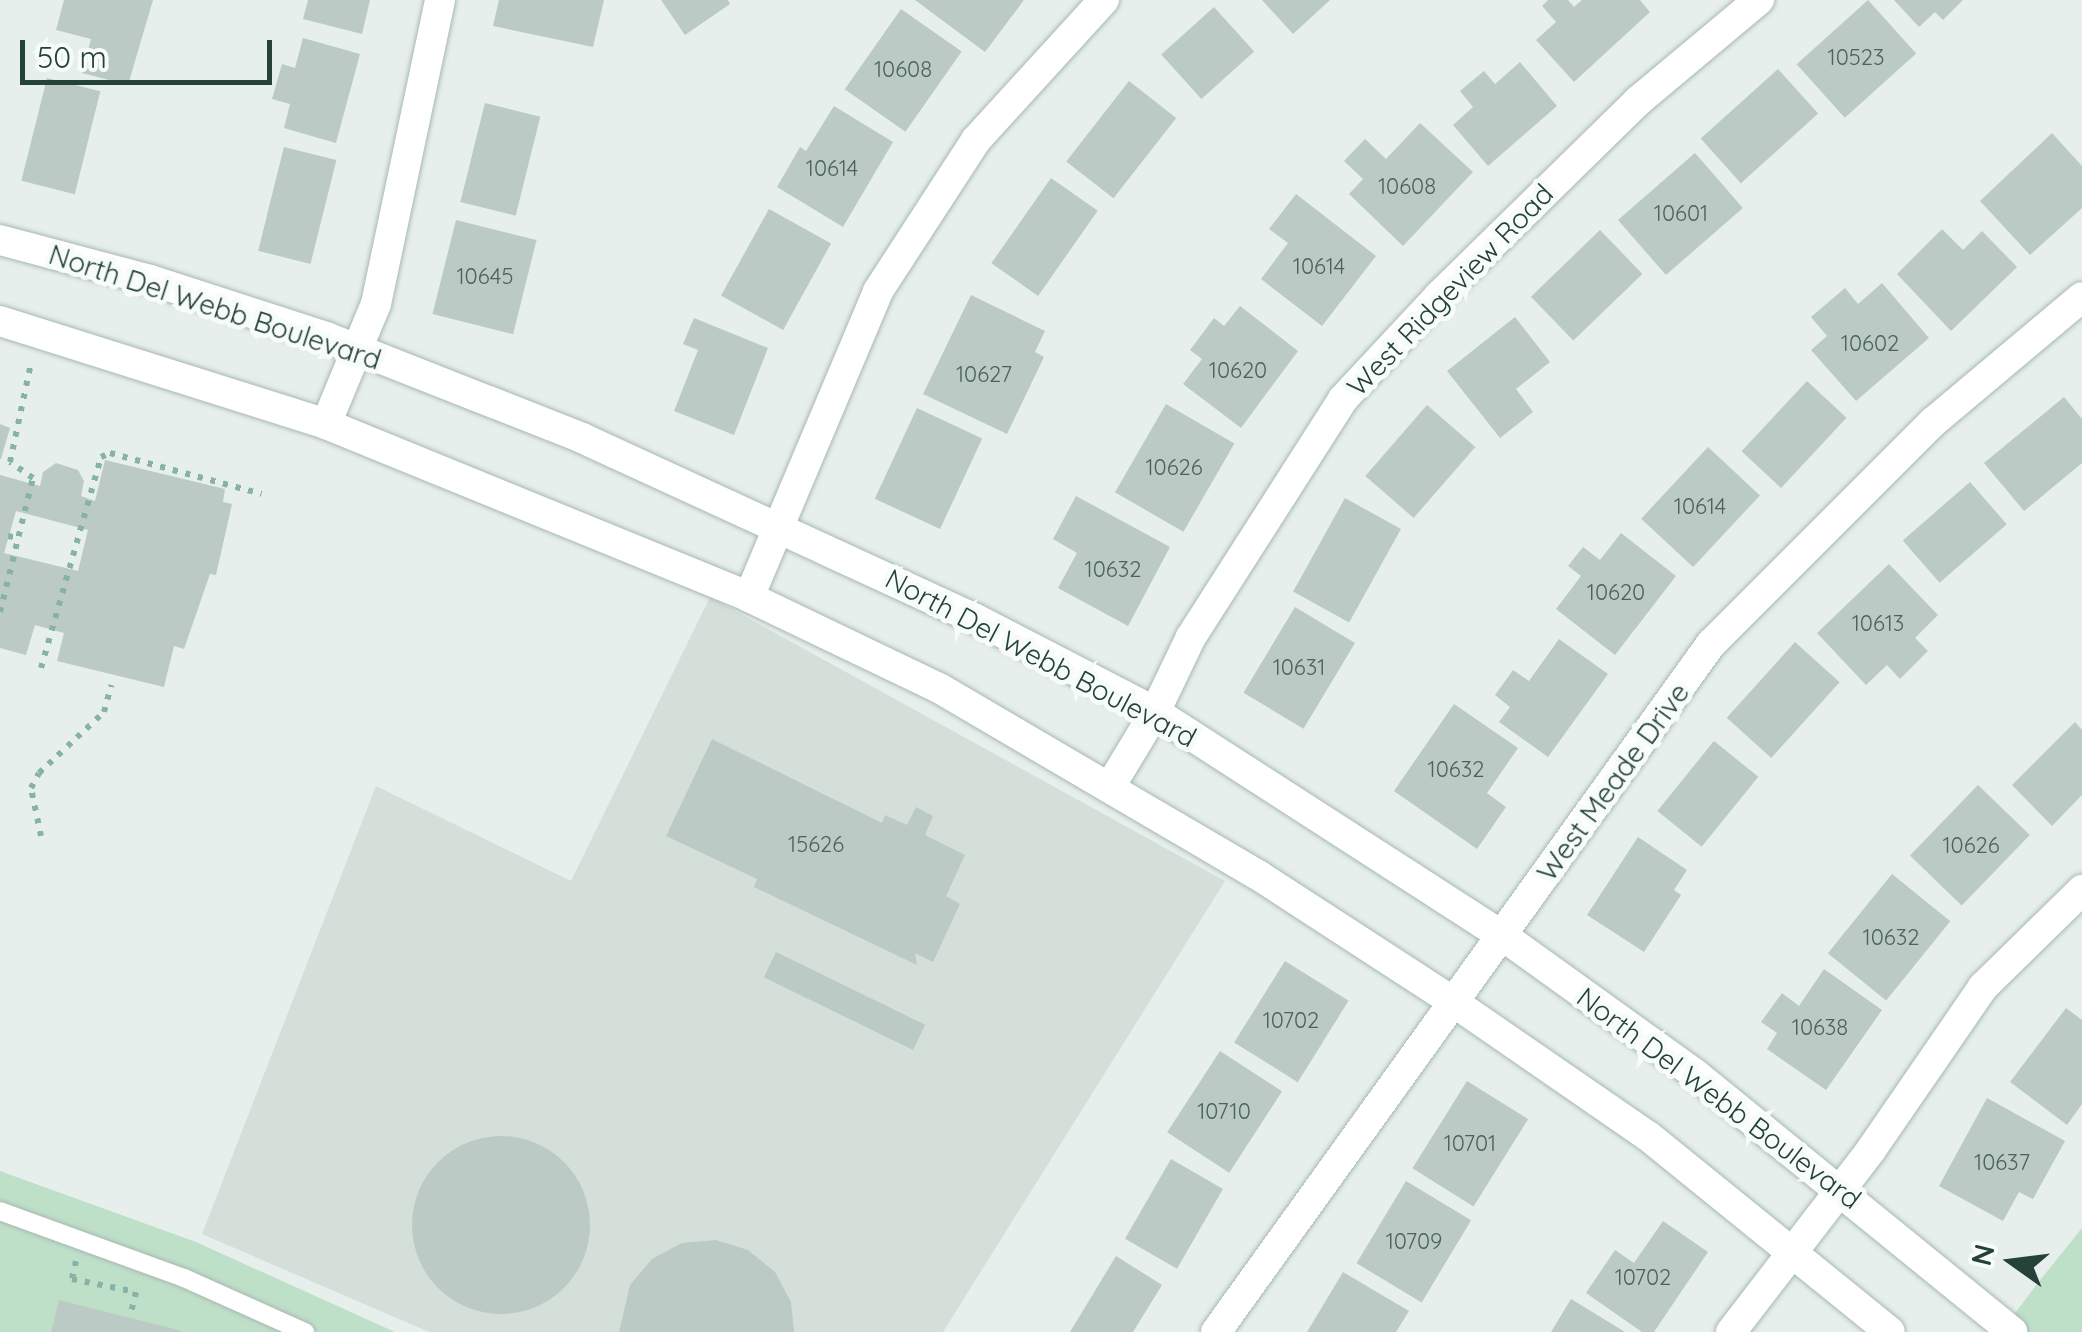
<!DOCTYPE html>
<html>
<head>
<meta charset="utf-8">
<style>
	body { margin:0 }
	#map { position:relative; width:2082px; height:1332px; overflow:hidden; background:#e6efeb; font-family:Quicksand,sans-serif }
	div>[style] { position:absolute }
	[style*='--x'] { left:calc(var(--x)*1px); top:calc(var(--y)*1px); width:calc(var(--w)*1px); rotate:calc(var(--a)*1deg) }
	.built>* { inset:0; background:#d4dfda }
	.green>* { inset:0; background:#bfe0c8 }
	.building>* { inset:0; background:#bbcac4; transform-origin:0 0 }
	.round { border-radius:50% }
	.path>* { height:6px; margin-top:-3px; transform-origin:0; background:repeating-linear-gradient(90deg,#86b3a5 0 5px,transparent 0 13px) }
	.roads { filter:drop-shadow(0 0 2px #a8b8b2) drop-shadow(0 0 2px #a8b8b2) }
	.lane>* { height:18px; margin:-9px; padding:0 9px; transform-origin:9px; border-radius:9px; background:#fff }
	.street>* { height:30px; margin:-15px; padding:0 15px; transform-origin:15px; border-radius:15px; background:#fff }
	.secondary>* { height:30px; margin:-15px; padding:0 15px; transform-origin:15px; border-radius:15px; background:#fff }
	span { translate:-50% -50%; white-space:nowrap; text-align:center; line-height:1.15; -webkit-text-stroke:10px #f7fbf9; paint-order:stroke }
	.number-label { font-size:22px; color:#4a645c }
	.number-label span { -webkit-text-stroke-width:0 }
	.street-label { font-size:28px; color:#24423a }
	.north { position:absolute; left:1962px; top:1212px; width:100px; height:100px; -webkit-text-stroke:8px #f7fbf9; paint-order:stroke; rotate:284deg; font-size:28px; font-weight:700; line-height:40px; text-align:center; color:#24423a }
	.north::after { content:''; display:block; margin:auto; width:35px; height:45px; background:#24423a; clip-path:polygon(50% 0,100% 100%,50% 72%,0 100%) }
	.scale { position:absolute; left:20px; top:40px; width:252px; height:45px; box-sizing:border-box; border:5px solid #24423a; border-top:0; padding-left:12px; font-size:30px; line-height:35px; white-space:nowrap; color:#24423a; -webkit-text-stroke:8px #f7fbf9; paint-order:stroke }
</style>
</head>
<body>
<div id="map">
	<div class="built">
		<div style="clip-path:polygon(710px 597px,1225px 881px,943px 1332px,429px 1332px,202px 1234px,376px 786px,571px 881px)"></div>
	</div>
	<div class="green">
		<div style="clip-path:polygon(0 1171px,196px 1242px,395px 1332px,0 1332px)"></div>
		<div style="clip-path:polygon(2082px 1228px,2082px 1332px,2001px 1332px,2037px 1284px)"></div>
	</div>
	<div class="building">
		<div style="clip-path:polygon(64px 0,153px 0,128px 85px,82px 73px,91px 39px,56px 30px)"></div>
		<div style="clip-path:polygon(308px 0,370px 0,362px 34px,303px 19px)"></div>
		<div style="clip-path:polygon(499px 0,604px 0,593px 47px,493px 26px)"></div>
		<div style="clip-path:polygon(661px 0,728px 0,730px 4px,685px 35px)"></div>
		<div style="clip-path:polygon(915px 0,1024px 0,985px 52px)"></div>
		<div style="clip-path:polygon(1262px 0,1330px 0,1293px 34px)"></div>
		<div style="clip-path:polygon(1548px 0,1568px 0,1574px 7px,1582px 0,1640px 0,1650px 12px,1574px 82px,1536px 40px,1556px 22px,1542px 6px)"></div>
		<div style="left:1868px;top:0;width:72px;height:96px;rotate:48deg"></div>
		<div style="clip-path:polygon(1894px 0,1963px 0,1943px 20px,1935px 12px,1919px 27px)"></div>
		<div style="left:1214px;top:7px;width:60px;height:71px;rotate:48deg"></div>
		<div style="left:901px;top:9px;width:74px;height:98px;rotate:35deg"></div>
		<div style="clip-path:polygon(303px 38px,360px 54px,336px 143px,284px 128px,290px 104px,272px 99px,282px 64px,295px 68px)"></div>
		<div style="clip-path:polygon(1520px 62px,1557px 106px,1488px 166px,1453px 125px,1473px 107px,1460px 91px,1484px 71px,1495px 84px)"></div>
		<div style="left:1778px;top:69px;width:60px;height:104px;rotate:48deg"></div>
		<div style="left:47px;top:78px;width:55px;height:106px;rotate:14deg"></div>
		<div style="left:1129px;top:81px;width:60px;height:102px;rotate:38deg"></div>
		<div style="left:485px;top:103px;width:57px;height:102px;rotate:14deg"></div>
		<div style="clip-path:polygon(834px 106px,893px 142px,843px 227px,777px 187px,800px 147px,806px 151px)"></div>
		<div style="clip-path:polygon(1420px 123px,1473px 172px,1403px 246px,1349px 194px,1363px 179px,1344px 161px,1365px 139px,1386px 159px)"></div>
		<div style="clip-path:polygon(2052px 133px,2082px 166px,2082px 208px,2030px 255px,1980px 201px)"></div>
		<div style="left:284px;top:147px;width:54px;height:107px;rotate:14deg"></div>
		<div style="left:1695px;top:153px;width:73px;height:102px;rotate:49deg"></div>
		<div style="left:1051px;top:178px;width:57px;height:104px;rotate:35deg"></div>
		<div style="clip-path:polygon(1296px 194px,1376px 256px,1322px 326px,1261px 279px,1288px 243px,1269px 229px)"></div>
		<div style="left:769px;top:209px;width:71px;height:99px;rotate:29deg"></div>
		<div style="left:456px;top:220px;width:83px;height:97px;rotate:14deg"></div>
		<div style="clip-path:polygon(1942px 229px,1963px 250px,1982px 231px,2017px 267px,1951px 331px,1897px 274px)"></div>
		<div style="left:1600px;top:230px;width:61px;height:96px;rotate:46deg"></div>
		<div style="clip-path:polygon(1882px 283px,1929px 338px,1856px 401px,1811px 350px,1827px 336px,1811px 317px,1845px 288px,1858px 304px)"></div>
		<div style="clip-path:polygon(971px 295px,1045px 331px,1035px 352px,1044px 357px,1007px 434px,923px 394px)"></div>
		<div style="clip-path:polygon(1240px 306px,1298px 351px,1241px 428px,1183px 384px,1202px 359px,1190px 350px,1214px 318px,1224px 326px)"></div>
		<div style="clip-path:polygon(1515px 317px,1550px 362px,1516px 389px,1533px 412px,1500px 438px,1447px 371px)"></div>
		<div style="clip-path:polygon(694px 318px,768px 348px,734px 435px,674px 411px,698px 350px,683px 344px)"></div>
		<div style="left:1807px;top:381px;width:54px;height:96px;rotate:43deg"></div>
		<div style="clip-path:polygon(2064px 397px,2082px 419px,2082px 463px,2024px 511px,1984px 463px)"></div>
		<div style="left:1166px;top:404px;width:79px;height:102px;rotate:30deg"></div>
		<div style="left:1427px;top:405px;width:64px;height:94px;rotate:41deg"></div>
		<div style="left:917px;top:408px;width:72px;height:100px;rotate:25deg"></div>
		<div style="clip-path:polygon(0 424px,10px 428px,1px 459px,0 459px)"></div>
		<div style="left:1708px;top:447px;width:71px;height:98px;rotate:43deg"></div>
		<div style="clip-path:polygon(evenodd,105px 460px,225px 489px,223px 502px,232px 504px,216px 575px,210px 574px,184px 649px,174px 646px,164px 687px,57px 661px,64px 633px,35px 625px,26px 655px,0 648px,0 475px,40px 486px,43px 472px,56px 463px,78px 470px,84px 481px,81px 496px,95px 501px,105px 460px,16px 511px,88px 530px,78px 571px,4px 553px,16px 511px)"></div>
		<div style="left:1970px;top:482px;width:56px;height:89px;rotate:49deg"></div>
		<div style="clip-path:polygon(1076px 496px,1170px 547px,1128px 626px,1058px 588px,1077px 553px,1053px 539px)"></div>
		<div style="left:1345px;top:498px;width:64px;height:107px;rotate:29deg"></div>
		<div style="clip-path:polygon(1621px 533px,1676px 576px,1615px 655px,1556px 609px,1581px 576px,1568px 566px,1583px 547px,1600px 560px)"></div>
		<div style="clip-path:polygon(1889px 564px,1938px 615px,1915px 638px,1928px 651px,1900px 679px,1887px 665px,1866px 685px,1817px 633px)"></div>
		<div style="left:1295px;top:607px;width:70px;height:100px;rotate:31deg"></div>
		<div style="clip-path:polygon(1559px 639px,1608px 674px,1548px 757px,1499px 722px,1510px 707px,1495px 695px,1513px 670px,1529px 681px)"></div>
		<div style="left:1795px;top:642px;width:60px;height:102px;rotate:42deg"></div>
		<div style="clip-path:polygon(1454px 704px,1518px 748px,1487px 793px,1506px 807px,1477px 849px,1394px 791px)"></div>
		<div style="clip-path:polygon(2075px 722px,2082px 730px,2082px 795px,2052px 826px,2012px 785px)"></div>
		<div style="clip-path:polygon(712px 739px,882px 823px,885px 815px,907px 825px,916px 807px,933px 816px,925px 835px,965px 855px,946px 896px,960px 904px,933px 962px,915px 953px,917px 965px,754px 887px,757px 879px,666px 836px)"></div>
		<div style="left:1714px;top:741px;width:57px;height:90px;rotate:39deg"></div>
		<div style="left:1978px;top:785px;width:72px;height:98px;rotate:44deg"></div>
		<div style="clip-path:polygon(1638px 837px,1687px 870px,1674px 890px,1681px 895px,1644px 952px,1587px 915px)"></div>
		<div style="left:1892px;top:874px;width:75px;height:102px;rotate:39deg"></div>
		<div style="left:776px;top:952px;width:166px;height:28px;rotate:26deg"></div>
		<div style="left:1285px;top:961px;width:75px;height:96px;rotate:32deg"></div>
		<div style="clip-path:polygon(1824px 969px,1882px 1010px,1826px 1090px,1767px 1049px,1777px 1033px,1761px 1022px,1782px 993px,1799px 1006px)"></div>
		<div style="clip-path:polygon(2066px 1008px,2082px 1020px,2082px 1104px,2067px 1125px,2010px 1082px)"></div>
		<div style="left:1220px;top:1051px;width:74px;height:97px;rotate:33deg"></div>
		<div style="left:1467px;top:1081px;width:72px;height:103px;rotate:32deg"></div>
		<div style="clip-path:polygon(1987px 1098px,2065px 1141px,2033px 1199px,2019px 1192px,2003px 1221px,1939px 1186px)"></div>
		<div class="round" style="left:412px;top:1136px;width:178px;height:178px"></div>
		<div style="left:1171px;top:1159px;width:60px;height:92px;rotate:30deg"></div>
		<div style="left:1406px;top:1181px;width:76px;height:96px;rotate:31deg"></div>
		<div style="clip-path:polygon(1663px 1221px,1708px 1252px,1654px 1332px,1642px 1332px,1586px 1293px,1615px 1250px,1634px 1263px)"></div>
		<div style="clip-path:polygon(716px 1240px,748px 1250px,775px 1272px,791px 1302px,794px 1332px,619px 1332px,630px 1285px,652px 1259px,682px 1243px)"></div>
		<div style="clip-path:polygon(1116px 1256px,1162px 1285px,1133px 1332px,1070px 1332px)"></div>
		<div style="clip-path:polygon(1343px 1272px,1409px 1311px,1396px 1332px,1307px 1332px)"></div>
		<div style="clip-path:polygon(1571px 1299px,1625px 1332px,1551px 1332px)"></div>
		<div style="clip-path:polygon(59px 1300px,182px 1331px,182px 1332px,51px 1332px)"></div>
	</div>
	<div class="path">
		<div style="--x:8;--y:536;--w:10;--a:11"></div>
		<div style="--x:0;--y:612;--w:138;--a:-76.2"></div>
		<div style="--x:33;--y:478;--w:28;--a:-145"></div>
		<div style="--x:10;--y:462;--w:101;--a:-78"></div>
		<div style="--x:41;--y:668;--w:219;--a:-74.1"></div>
		<div style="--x:101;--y:457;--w:10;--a:-24"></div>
		<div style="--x:110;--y:453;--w:157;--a:15.1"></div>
		<div style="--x:41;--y:836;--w:49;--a:-101.8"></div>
		<div style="--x:31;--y:788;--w:17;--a:-62"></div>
		<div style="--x:39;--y:773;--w:89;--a:-43.2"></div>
		<div style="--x:104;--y:712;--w:28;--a:-75"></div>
		<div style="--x:76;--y:1261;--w:18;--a:103"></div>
		<div style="--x:72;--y:1279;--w:65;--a:11.5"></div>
		<div style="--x:136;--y:1292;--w:21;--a:104"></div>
	</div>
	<div class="roads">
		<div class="lane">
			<div style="--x:0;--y:1211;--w:196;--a:20"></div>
			<div style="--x:184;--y:1278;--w:133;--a:24.1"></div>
		</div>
		<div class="street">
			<div style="--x:326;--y:424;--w:130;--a:-67.4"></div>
			<div style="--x:376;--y:304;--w:311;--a:-78.1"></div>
			<div style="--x:749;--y:597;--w:332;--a:-67.1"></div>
			<div style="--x:878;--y:291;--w:180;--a:-57"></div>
			<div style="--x:976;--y:140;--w:190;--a:-47.6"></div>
			<div style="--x:1111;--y:785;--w:85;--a:-58.9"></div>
			<div style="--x:1155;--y:712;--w:83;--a:-64.4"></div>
			<div style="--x:1191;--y:637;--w:282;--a:-57.4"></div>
			<div style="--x:1343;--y:399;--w:141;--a:-47"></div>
			<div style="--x:1439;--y:296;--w:279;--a:-44.4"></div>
			<div style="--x:1638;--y:101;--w:158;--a:-39.9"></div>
			<div style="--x:1216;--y:1332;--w:848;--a:-54.27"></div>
			<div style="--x:1711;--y:644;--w:314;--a:-45"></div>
			<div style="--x:1933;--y:422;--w:194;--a:-40"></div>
			<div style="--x:1731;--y:1332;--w:230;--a:-52.4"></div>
			<div style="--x:1871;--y:1150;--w:198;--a:-55.5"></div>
			<div style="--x:1983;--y:987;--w:139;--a:-44.4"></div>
		</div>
		<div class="secondary">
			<div style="--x:0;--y:240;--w:155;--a:14.9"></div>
			<div style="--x:150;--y:280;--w:185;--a:17.9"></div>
			<div style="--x:326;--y:337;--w:275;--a:21.5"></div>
			<div style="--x:582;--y:438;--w:431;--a:24.7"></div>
			<div style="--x:974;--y:618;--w:204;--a:27.4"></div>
			<div style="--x:1155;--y:712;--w:414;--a:32.8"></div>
			<div style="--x:1503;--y:936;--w:236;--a:35.7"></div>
			<div style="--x:1695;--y:1074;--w:409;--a:39.1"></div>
			<div style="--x:0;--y:321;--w:342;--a:17.5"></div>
			<div style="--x:326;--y:424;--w:457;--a:22.2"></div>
			<div style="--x:749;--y:597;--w:211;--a:25.6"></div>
			<div style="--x:939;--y:688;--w:370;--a:30.4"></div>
			<div style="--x:1258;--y:875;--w:231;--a:33"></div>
			<div style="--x:1452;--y:1001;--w:238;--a:34.6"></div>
			<div style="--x:1648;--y:1136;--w:311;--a:39"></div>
		</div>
	</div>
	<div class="number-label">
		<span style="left:1856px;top:58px">10523</span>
		<span style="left:903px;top:70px">10608</span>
		<span style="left:832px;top:169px">10614</span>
		<span style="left:1407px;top:187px">10608</span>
		<span style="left:1681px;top:214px">10601</span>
		<span style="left:1319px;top:267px">10614</span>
		<span style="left:485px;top:277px">10645</span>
		<span style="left:1870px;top:344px">10602</span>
		<span style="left:1238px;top:371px">10620</span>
		<span style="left:984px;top:375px">10627</span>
		<span style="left:1174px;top:468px">10626</span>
		<span style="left:1700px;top:507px">10614</span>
		<span style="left:1113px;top:570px">10632</span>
		<span style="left:1616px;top:593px">10620</span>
		<span style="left:1878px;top:624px">10613</span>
		<span style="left:1299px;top:668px">10631</span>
		<span style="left:1456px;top:770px">10632</span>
		<span style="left:816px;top:845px">15626</span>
		<span style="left:1971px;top:846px">10626</span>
		<span style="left:1891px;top:938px">10632</span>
		<span style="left:1291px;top:1021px">10702</span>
		<span style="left:1820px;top:1028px">10638</span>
		<span style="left:1224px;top:1112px">10710</span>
		<span style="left:1470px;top:1144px">10701</span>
		<span style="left:2002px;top:1163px">10637</span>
		<span style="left:1414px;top:1242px">10709</span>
		<span style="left:1643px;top:1278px">10702</span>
	</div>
	<div class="street-label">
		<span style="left:1450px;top:290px;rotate:-46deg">West Ridgeview Road</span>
		<span style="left:215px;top:307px;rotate:18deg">North Del Webb Boulevard</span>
		<span style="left:1041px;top:658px;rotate:28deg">North Del Webb Boulevard</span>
		<span style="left:1613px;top:782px;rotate:-54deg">West Meade Drive</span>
		<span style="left:1719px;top:1098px;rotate:37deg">North Del Webb Boulevard</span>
	</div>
	<div class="north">N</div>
	<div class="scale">50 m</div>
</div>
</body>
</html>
